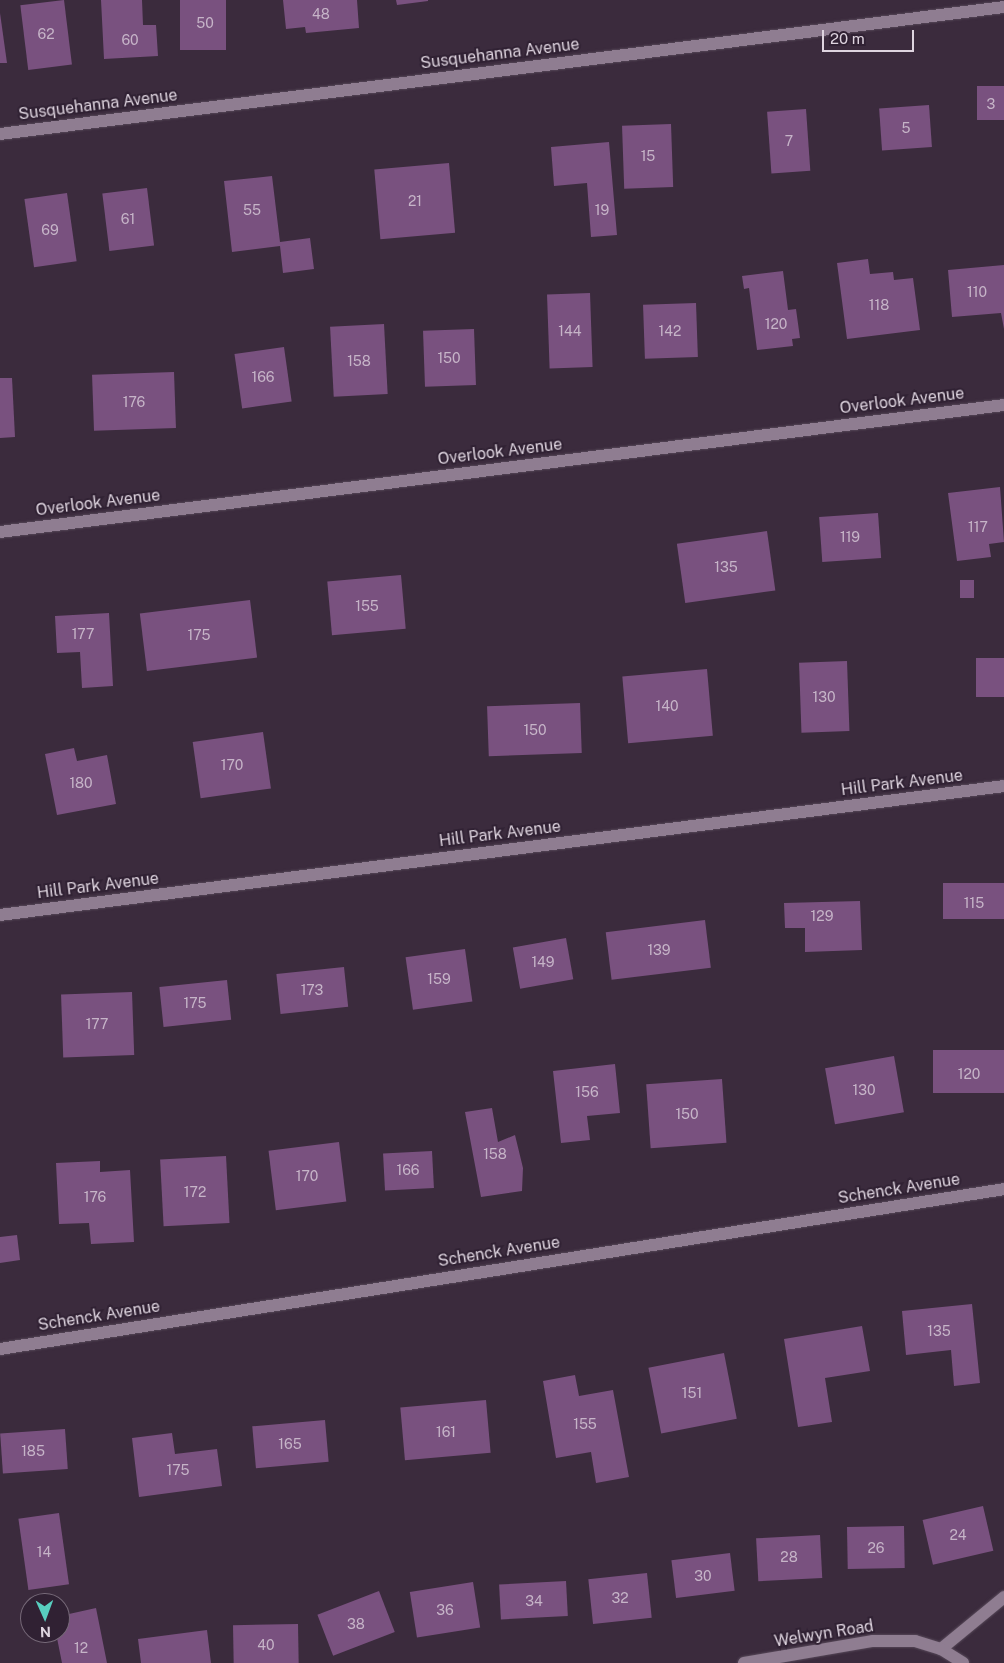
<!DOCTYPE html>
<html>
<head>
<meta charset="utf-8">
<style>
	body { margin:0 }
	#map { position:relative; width:1004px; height:1663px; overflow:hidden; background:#3b2b3d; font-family:"Public Sans",sans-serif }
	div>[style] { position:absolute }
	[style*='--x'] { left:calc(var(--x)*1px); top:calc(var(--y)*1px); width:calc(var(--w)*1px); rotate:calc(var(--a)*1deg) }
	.building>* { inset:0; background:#79517f; transform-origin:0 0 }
	.roads { filter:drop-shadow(0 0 1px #574959) drop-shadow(0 0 1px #574959) }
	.minor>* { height:12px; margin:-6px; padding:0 6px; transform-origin:6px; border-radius:6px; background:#8f7d91 }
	span { translate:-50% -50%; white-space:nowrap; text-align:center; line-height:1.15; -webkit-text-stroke:4px #302133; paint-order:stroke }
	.number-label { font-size:14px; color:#c6b4c8 }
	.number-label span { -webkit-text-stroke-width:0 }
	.street-label { font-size:16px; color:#dfd5e0 }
	.north { position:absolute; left:20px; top:1593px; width:50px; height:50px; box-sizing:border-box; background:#302133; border:1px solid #766978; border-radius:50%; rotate:178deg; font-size:14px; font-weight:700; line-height:20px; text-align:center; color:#dfd5e0 }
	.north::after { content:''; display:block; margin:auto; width:18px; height:22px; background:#58cebf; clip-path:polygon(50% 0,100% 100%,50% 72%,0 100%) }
	.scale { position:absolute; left:822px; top:30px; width:92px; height:22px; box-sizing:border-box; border:2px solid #dfd5e0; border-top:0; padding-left:6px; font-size:15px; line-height:18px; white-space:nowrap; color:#dfd5e0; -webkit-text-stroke:4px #302133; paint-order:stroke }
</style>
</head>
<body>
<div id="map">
	<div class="building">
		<div style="left:64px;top:0;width:65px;height:44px;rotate:83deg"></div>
		<div style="clip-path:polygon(101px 0,142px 0,143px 25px,156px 25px,158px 56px,104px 59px)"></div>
		<div style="left:180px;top:0;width:46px;height:50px"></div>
		<div style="clip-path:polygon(283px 0,357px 0,359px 28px,306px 33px,305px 27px,286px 29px)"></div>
		<div style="clip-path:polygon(396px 0,428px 0,428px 1px,397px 5px)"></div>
		<div style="clip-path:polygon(0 13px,7px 63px,0 63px)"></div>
		<div style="left:1004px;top:86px;width:34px;height:27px;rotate:90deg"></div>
		<div style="left:929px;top:105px;width:42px;height:50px;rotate:86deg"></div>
		<div style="left:806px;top:109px;width:62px;height:39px;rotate:86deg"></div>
		<div style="left:671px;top:124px;width:63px;height:49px;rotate:88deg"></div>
		<div style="clip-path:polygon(609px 142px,617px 235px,591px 237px,587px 183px,554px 186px,551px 147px)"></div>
		<div style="left:449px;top:163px;width:70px;height:75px;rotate:85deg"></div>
		<div style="clip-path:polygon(272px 176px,280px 242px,310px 238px,314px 269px,283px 273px,280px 246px,232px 252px,224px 181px)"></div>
		<div style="left:147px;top:188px;width:58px;height:45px;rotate:83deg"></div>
		<div style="left:67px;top:193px;width:69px;height:43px;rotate:82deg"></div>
		<div style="clip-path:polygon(868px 259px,870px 274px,893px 272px,894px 280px,913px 278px,920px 330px,847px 339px,837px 263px)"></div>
		<div style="clip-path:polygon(1004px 265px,1004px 329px,1001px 313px,952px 317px,948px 270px)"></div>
		<div style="clip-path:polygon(783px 271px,788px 310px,796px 309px,800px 338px,792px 339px,793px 346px,757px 350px,749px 288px,744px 289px,742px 276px)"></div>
		<div style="left:590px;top:293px;width:74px;height:43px;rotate:88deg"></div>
		<div style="left:696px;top:303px;width:54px;height:53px;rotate:88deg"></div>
		<div style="left:384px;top:324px;width:70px;height:54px;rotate:87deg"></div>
		<div style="left:474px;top:329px;width:56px;height:51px;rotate:88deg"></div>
		<div style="left:284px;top:347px;width:55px;height:50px;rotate:82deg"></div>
		<div style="left:174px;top:372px;width:56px;height:82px;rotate:88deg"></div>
		<div style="clip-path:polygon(0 378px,12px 378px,15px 437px,0 438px)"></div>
		<div style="clip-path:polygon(1000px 487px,1004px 542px,989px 544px,991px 557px,957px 561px,948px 493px)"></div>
		<div style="left:878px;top:513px;width:45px;height:59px;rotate:86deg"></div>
		<div style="left:767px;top:531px;width:60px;height:91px;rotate:82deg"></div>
		<div style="left:401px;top:575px;width:54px;height:74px;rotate:85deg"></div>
		<div style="left:960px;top:580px;width:14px;height:18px"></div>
		<div style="left:250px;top:600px;width:58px;height:111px;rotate:83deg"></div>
		<div style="clip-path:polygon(109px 613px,113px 686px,82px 688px,80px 652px,57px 653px,55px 616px)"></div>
		<div style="left:1004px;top:658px;width:39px;height:28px;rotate:90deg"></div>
		<div style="left:847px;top:661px;width:70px;height:48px;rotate:88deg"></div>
		<div style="left:707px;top:669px;width:67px;height:85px;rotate:85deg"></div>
		<div style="left:580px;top:703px;width:50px;height:93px;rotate:88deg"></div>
		<div style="left:263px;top:732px;width:57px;height:71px;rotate:82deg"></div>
		<div style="clip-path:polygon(74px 748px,77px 761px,107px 755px,116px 804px,57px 815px,45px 754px)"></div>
		<div style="left:1004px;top:883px;width:36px;height:61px;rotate:90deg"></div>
		<div style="clip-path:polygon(860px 901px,862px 950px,805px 952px,805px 928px,785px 928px,784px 903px)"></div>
		<div style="left:705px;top:920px;width:48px;height:100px;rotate:83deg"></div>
		<div style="left:566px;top:938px;width:42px;height:54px;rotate:80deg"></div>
		<div style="left:465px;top:949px;width:53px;height:60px;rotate:82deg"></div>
		<div style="left:344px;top:967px;width:40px;height:68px;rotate:84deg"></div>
		<div style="left:227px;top:980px;width:40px;height:68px;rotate:84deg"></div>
		<div style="left:132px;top:992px;width:63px;height:71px;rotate:88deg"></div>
		<div style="left:1004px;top:1050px;width:43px;height:71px;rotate:90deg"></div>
		<div style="left:894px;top:1056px;width:57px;height:70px;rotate:80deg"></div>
		<div style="clip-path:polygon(615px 1064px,620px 1113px,587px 1116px,590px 1140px,561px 1143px,553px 1071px)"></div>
		<div style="left:722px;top:1079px;width:64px;height:76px;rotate:86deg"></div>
		<div style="clip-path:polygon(492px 1108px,498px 1142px,515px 1135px,523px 1168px,522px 1191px,481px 1197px,465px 1112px)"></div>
		<div style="left:339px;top:1142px;width:60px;height:71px;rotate:83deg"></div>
		<div style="left:432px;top:1151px;width:37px;height:49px;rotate:87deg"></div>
		<div style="left:226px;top:1156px;width:67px;height:66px;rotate:87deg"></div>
		<div style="clip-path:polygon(100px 1161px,100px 1172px,130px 1170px,134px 1242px,91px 1244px,89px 1223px,59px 1224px,56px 1163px)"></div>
		<div style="clip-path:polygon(17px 1235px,20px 1260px,0 1263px,0 1237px)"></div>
		<div style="clip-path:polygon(972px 1304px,980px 1383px,954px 1386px,951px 1350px,906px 1355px,902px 1311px)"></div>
		<div style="clip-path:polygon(862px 1326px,870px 1371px,825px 1378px,832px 1422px,798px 1427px,784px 1339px)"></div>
		<div style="left:724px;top:1353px;width:67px;height:77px;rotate:79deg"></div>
		<div style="clip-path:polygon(575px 1375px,579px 1396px,613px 1390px,629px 1477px,596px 1483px,591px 1452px,556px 1458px,543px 1381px)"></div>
		<div style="left:486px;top:1400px;width:53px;height:86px;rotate:85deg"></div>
		<div style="left:325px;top:1420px;width:42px;height:73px;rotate:85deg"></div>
		<div style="left:65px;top:1429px;width:40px;height:65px;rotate:86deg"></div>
		<div style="clip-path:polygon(172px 1433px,175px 1454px,217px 1449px,222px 1486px,139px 1497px,132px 1438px)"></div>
		<div style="left:983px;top:1506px;width:46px;height:62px;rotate:77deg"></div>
		<div style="left:59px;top:1513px;width:72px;height:41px;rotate:82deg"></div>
		<div style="left:904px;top:1526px;width:42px;height:57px;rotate:89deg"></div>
		<div style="left:820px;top:1535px;width:43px;height:64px;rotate:87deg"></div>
		<div style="left:730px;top:1553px;width:38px;height:59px;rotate:83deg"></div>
		<div style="left:647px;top:1573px;width:45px;height:59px;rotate:84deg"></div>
		<div style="left:566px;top:1581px;width:35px;height:67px;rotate:87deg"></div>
		<div style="left:473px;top:1582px;width:46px;height:64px;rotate:81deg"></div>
		<div style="left:379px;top:1591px;width:44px;height:66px;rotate:69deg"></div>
		<div style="clip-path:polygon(96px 1608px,107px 1663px,62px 1663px,56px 1633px,60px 1633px,60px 1616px)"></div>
		<div style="left:298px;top:1624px;width:39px;height:65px;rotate:89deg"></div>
		<div style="clip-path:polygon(207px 1630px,211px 1663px,141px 1663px,138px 1639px)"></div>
	</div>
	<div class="roads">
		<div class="minor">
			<div style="--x:0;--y:134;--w:1012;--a:-7.21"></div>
			<div style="--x:0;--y:532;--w:1012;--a:-7.21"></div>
			<div style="--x:0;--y:915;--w:1012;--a:-7.32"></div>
			<div style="--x:0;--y:1349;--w:1017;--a:-9.05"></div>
			<div style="--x:941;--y:1649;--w:82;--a:-39.5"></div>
			<div style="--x:744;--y:1663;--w:131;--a:-9.7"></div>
			<div style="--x:873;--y:1641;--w:42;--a:0"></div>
			<div style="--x:915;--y:1641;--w:27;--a:17"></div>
			<div style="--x:941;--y:1649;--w:26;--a:32"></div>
		</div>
	</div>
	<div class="number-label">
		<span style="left:321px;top:14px">48</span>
		<span style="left:205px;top:23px">50</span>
		<span style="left:46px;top:34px">62</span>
		<span style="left:130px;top:40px">60</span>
		<span style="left:991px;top:104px">3</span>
		<span style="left:906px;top:128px">5</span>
		<span style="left:789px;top:141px">7</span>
		<span style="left:648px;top:156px">15</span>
		<span style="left:415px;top:201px">21</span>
		<span style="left:252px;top:210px">55</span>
		<span style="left:602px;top:210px">19</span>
		<span style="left:128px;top:219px">61</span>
		<span style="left:50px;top:230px">69</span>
		<span style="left:977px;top:292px">110</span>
		<span style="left:879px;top:305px">118</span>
		<span style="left:776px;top:324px">120</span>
		<span style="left:570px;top:331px">144</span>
		<span style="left:670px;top:331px">142</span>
		<span style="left:449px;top:358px">150</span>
		<span style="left:359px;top:361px">158</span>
		<span style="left:263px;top:377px">166</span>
		<span style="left:134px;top:402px">176</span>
		<span style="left:978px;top:527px">117</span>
		<span style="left:850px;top:537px">119</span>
		<span style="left:726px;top:567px">135</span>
		<span style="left:367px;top:606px">155</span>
		<span style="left:83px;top:634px">177</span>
		<span style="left:199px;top:635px">175</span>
		<span style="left:824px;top:697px">130</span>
		<span style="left:667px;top:706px">140</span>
		<span style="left:535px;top:730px">150</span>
		<span style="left:232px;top:765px">170</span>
		<span style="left:81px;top:783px">180</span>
		<span style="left:974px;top:903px">115</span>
		<span style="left:822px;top:916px">129</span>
		<span style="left:659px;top:950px">139</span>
		<span style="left:543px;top:962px">149</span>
		<span style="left:439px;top:979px">159</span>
		<span style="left:312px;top:990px">173</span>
		<span style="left:195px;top:1003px">175</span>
		<span style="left:97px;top:1024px">177</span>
		<span style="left:969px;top:1074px">120</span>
		<span style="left:864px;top:1090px">130</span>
		<span style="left:587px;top:1092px">156</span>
		<span style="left:687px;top:1114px">150</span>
		<span style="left:495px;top:1154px">158</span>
		<span style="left:408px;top:1170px">166</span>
		<span style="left:307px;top:1176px">170</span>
		<span style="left:195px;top:1192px">172</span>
		<span style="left:95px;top:1197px">176</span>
		<span style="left:939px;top:1331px">135</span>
		<span style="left:692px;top:1393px">151</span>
		<span style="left:585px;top:1424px">155</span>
		<span style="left:446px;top:1432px">161</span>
		<span style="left:290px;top:1444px">165</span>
		<span style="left:33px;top:1451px">185</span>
		<span style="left:178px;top:1470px">175</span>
		<span style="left:958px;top:1535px">24</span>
		<span style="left:876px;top:1548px">26</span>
		<span style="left:44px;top:1552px">14</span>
		<span style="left:789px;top:1557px">28</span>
		<span style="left:703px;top:1576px">30</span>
		<span style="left:620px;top:1598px">32</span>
		<span style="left:534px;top:1601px">34</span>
		<span style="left:445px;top:1610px">36</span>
		<span style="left:356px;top:1624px">38</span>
		<span style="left:266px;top:1645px">40</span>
		<span style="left:81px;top:1648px">12</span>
	</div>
	<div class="street-label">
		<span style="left:500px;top:54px;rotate:-7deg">Susquehanna Avenue</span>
		<span style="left:98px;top:105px;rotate:-7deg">Susquehanna Avenue</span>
		<span style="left:902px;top:401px;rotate:-7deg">Overlook Avenue</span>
		<span style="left:500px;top:452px;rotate:-7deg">Overlook Avenue</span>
		<span style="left:98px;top:503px;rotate:-7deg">Overlook Avenue</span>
		<span style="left:902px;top:783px;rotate:-7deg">Hill Park Avenue</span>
		<span style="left:500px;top:834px;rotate:-7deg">Hill Park Avenue</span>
		<span style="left:98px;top:886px;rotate:-7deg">Hill Park Avenue</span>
		<span style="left:899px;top:1189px;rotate:-9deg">Schenck Avenue</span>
		<span style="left:499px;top:1252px;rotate:-9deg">Schenck Avenue</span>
		<span style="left:99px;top:1316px;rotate:-9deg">Schenck Avenue</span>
		<span style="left:824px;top:1634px;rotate:-9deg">Welwyn Road</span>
	</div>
	<div class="north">N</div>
	<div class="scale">20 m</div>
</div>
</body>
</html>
